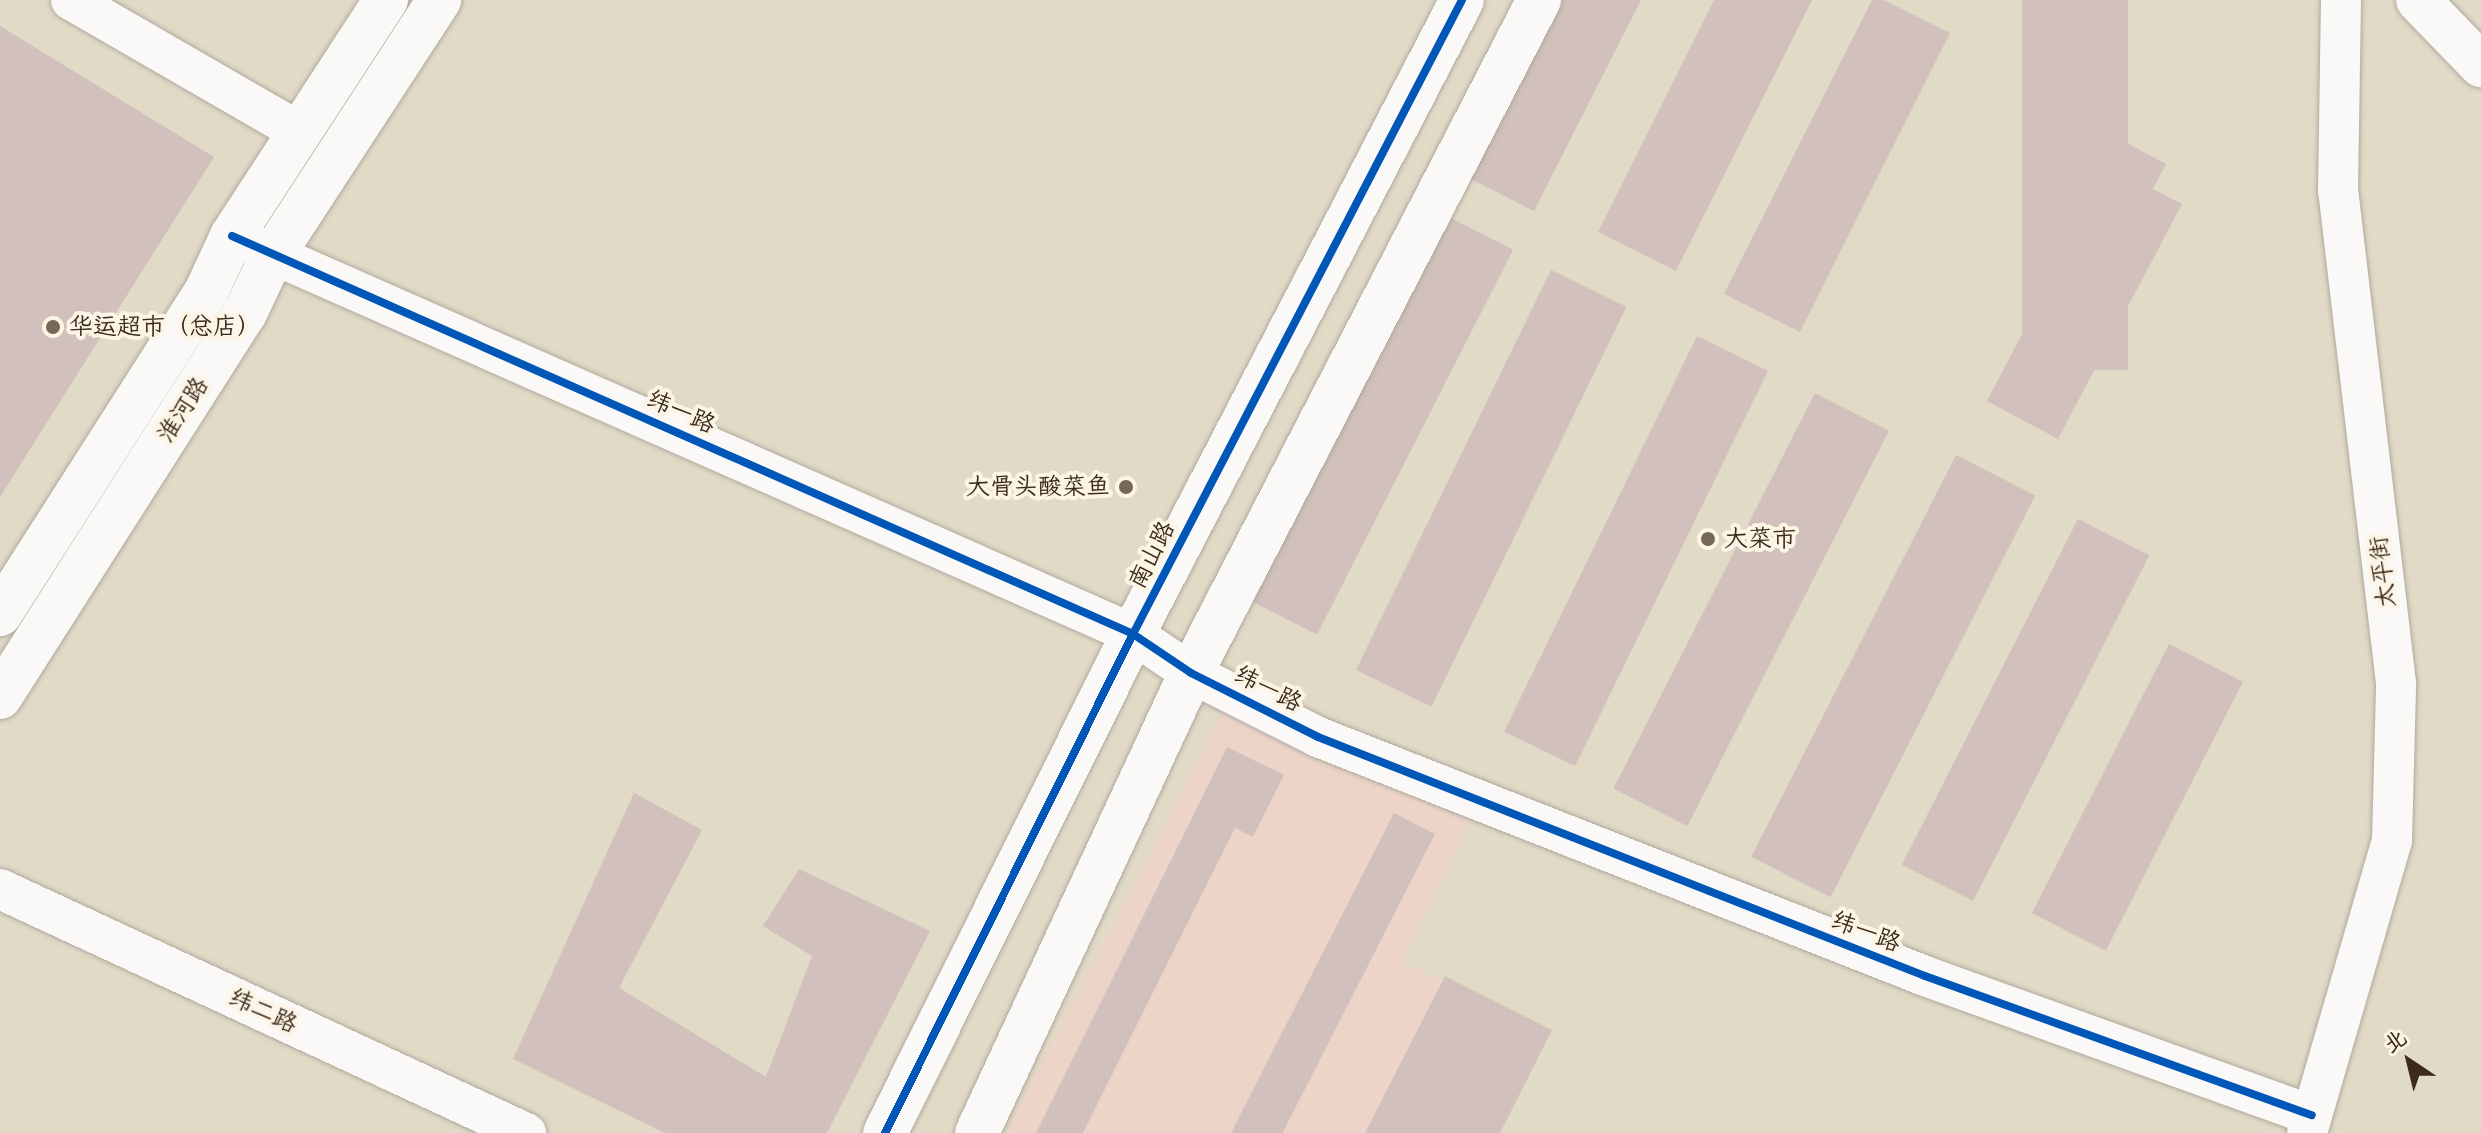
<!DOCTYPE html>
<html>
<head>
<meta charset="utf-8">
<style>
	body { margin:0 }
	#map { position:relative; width:2481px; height:1133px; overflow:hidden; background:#e1dac7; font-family:"Shantell Sans","LXGW WenKai TC",sans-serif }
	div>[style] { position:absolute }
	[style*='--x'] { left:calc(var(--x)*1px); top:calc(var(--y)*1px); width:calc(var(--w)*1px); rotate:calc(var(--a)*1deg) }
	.built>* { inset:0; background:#edd4c9 }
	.building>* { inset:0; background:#d1c0bc; transform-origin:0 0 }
	.roads { filter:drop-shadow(0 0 2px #b0aa9d) drop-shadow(0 0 2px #b0aa9d) }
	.minor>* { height:40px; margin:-20px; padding:0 20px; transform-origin:20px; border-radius:20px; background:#faf9f7 }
	.tertiary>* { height:44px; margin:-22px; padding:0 22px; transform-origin:22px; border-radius:22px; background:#faf9f7 }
	.secondary>* { height:44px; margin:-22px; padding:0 22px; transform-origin:22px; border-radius:22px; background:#faf9f7 }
	.cycleway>* { height:8px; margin:-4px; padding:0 4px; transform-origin:4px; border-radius:4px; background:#0057b8 }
	.dots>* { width:22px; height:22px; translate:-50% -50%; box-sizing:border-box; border:4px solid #fcf5e5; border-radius:50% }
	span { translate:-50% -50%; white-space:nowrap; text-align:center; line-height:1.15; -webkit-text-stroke:8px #fcf5e5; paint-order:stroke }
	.poi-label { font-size:24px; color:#3b2a1e }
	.left { translate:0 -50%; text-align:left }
	.right { translate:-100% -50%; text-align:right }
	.street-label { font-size:24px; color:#3b2a1e }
	.north { position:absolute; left:2369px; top:1021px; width:80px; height:80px; -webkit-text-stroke:6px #fcf5e5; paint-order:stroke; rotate:325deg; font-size:22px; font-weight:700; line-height:32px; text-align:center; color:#3b2a1e }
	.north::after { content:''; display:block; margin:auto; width:28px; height:36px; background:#3b2a1e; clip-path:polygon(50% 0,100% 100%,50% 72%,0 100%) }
</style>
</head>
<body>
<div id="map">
	<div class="built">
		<div style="clip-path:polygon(1222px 713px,1479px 803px,1402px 962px,1552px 1030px,1498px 1133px,1006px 1133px)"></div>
	</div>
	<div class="building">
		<div style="clip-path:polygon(1555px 0,1641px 0,1534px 211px,1465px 176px)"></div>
		<div style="clip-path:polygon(1714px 0,1812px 0,1676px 271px,1598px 232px)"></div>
		<div style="clip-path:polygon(1872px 0,1884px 0,1950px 33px,1800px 332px,1724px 294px)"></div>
		<div style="left:2022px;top:0;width:106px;height:370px"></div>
		<div style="clip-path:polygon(0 26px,214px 157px,0 497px)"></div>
		<div style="clip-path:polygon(2123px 141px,2166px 164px,2153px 189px,2182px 204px,2058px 439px,1987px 401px)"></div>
		<div style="left:1449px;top:217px;width:72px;height:432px;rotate:27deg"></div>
		<div style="left:1551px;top:270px;width:84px;height:445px;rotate:26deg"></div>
		<div style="left:1697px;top:336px;width:79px;height:440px;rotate:26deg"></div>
		<div style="left:1815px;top:393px;width:83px;height:444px;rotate:27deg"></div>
		<div style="left:1956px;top:455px;width:89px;height:451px;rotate:27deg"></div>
		<div style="left:2078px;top:519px;width:80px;height:388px;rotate:27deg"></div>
		<div style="left:2169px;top:644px;width:83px;height:302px;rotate:27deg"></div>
		<div style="clip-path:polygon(1227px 747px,1284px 775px,1253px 837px,1235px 828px,1083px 1133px,1036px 1133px)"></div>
		<div style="clip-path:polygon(634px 793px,702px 830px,619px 988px,766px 1077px,812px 956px,763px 926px,799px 869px,930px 931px,827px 1133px,665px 1133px,513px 1059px)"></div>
		<div style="left:1394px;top:813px;width:46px;height:361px;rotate:27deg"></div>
		<div style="clip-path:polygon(1445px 976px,1552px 1030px,1500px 1133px,1365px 1133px)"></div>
	</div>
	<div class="roads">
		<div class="minor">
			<div style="--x:71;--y:0;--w:264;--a:30"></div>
			<div style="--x:243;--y:241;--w:973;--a:23.82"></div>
			<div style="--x:1133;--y:634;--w:70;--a:33.9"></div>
			<div style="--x:1191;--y:673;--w:142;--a:26.7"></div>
			<div style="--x:1318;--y:737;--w:652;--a:21.49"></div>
			<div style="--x:1925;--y:976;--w:411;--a:19.8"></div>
			<div style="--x:0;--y:889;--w:580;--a:24.89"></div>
			<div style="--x:2307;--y:1133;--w:304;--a:-73.8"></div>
			<div style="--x:2392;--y:841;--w:158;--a:-88.5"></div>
			<div style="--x:2396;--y:683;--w:495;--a:-96.7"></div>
			<div style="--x:2338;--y:191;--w:191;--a:-89.1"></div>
		</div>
		<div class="tertiary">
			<div style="--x:885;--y:1133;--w:557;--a:-63.57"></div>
			<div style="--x:1133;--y:634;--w:714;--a:-62.57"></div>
			<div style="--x:977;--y:1133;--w:507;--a:-65.05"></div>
			<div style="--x:1191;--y:673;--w:758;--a:-62.66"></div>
		</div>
		<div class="secondary">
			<div style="--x:2418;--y:0;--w:91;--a:45.9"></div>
			<div style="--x:0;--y:614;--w:382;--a:-57.4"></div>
			<div style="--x:206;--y:292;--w:62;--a:-65.1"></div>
			<div style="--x:232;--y:236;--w:282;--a:-56.9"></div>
			<div style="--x:0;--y:697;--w:456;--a:-57.5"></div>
			<div style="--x:245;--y:313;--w:61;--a:-64.7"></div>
			<div style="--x:271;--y:258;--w:308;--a:-56.9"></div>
		</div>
	</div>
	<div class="cycleway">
		<div style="--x:232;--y:236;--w:985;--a:23.83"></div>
		<div style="--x:1133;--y:634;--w:70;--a:33.9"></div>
		<div style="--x:1191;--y:673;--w:142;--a:26.7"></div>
		<div style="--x:1318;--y:737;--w:652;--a:21.49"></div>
		<div style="--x:1925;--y:976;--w:411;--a:19.8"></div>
		<div style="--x:885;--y:1133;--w:557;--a:-63.57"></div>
		<div style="--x:1133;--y:634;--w:714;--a:-62.57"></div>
	</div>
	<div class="dots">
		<div style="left:53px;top:327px;background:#756859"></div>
		<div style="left:1126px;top:487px;background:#756859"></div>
		<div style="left:1708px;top:539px;background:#756859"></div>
	</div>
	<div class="poi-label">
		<span class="left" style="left:69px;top:327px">华运超市（总店）</span>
		<span class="right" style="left:1110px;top:487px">大骨头酸菜鱼</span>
		<span class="left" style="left:1724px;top:539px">大菜市</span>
	</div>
	<div class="street-label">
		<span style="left:183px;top:410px;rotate:-57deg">淮河路</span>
		<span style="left:681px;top:412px;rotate:24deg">纬一路</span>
		<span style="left:1152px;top:555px;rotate:-63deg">南山路</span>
		<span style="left:2383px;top:572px;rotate:-97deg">太平街</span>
		<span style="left:1268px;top:689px;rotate:27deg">纬一路</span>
		<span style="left:1866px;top:932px;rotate:21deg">纬一路</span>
		<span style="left:263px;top:1011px;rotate:25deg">纬二路</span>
	</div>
	<div class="north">北</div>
</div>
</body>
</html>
